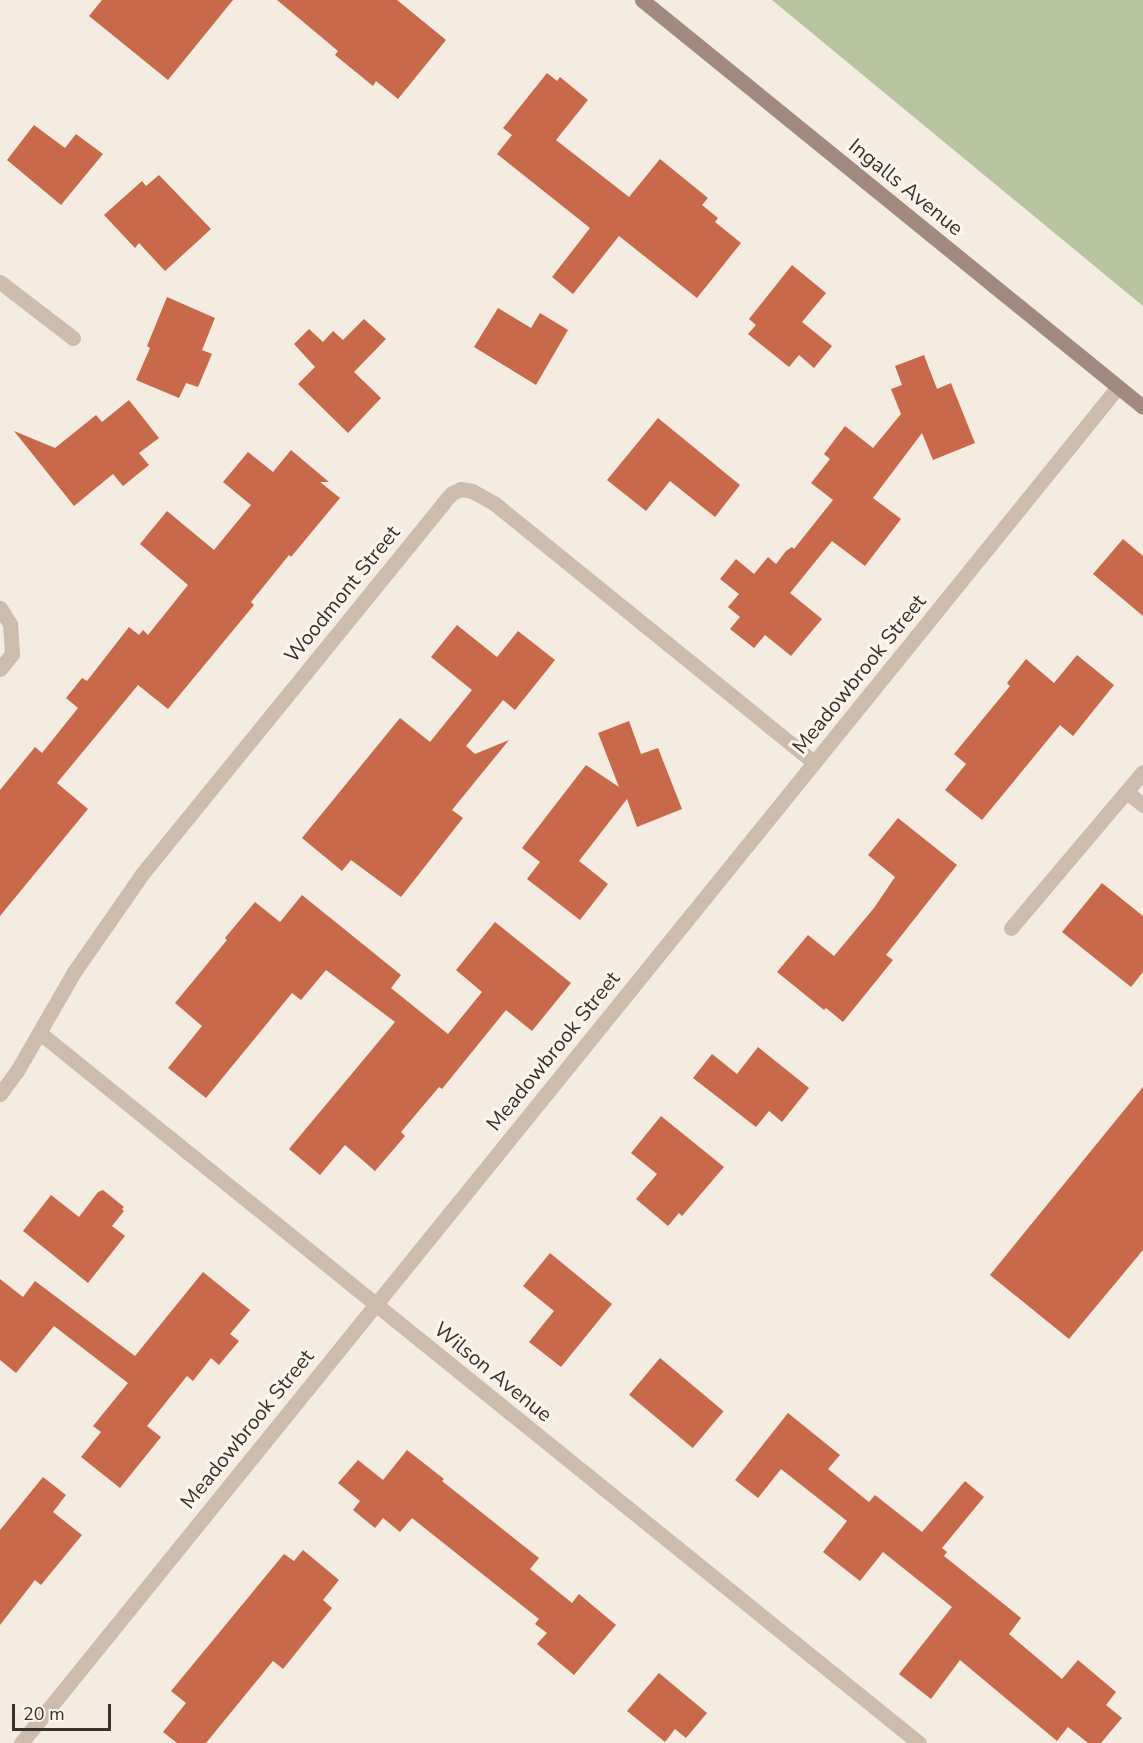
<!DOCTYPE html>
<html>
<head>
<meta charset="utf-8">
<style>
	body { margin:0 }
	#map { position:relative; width:1143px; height:1743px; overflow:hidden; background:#f4ebe1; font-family:"Nunito Sans",sans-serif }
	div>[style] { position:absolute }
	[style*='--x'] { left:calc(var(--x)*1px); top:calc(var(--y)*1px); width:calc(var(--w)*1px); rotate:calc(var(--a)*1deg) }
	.green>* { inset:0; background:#b8c4a0 }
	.building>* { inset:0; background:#c8694b; transform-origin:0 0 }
	.street>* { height:15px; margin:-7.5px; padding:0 7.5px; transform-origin:7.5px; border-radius:7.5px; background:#cdbbac }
	.secondary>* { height:15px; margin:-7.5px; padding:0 7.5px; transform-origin:7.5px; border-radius:7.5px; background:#a18a7d }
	span { translate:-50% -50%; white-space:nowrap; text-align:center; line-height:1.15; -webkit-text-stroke:6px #fbf5ee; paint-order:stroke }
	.street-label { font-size:21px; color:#3b302b }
	.scale { position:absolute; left:12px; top:1704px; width:99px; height:27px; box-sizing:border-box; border:3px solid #3b302b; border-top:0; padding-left:8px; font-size:18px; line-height:21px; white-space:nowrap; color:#3b302b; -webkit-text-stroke:4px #fbf5ee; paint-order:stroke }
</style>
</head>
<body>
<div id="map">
	<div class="green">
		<div style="clip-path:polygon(772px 0,1143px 0,1143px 306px)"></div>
	</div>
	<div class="building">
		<div style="clip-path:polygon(102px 0,233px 0,168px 80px,89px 16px)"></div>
		<div style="clip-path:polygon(277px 0,397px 0,446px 40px,398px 99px,376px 81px,373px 86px,335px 55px,338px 51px)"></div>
		<div style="clip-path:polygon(547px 73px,557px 81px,560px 77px,588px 100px,556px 140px,629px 197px,660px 159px,708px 198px,702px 205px,718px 218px,715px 222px,741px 243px,697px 298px,619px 236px,573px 294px,552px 277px,590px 228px,497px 154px,512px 135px,503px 128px)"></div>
		<div style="clip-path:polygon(34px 125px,65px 148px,76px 134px,103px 154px,61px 205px,7px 160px)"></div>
		<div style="clip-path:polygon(159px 175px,211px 229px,165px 271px,139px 243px,135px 248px,104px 215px,142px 181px,146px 186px)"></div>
		<div style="clip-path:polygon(792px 265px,826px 293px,802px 322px,832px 346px,814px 368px,799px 355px,789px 367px,748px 334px,756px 325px,749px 319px)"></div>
		<div style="clip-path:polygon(167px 297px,215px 318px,202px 350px,212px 354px,198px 387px,186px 383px,179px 398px,136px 380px,150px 348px,147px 346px)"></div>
		<div style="clip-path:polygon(498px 308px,531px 328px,540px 313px,568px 330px,536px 385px,474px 347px)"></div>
		<div style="clip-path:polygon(364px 319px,386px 339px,354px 372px,381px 398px,348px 433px,298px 384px,315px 367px,294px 344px,309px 329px,323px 342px,333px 331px,343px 340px)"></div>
		<div style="clip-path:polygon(924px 355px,937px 389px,951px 383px,975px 443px,933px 460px,922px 433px,873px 498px,901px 519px,865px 566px,832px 541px,790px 593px,822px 619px,791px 656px,765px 635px,754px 648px,730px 629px,740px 617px,728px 607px,739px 594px,720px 579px,736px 559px,754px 574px,768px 557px,776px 564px,786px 551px,792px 547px,794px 549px,833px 500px,811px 483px,830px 459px,824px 454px,845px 426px,873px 448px,901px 414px,891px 389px,902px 385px,895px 366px)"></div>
		<div style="clip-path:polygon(129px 400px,159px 438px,139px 453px,149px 465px,123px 486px,113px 474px,74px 506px,14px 431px,55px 448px,96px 415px,102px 422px)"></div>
		<div style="clip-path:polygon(658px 418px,740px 485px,715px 517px,670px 481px,646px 511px,607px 480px)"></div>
		<div style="clip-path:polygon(291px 450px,329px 482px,320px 482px,340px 498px,291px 557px,289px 555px,251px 602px,254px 605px,168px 709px,138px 685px,105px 725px,57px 783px,88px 809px,0 916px,0 790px,35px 747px,42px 753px,78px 708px,66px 698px,82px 678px,87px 681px,129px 627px,139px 635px,143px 630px,148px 635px,188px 585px,140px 544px,167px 511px,214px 550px,251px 505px,223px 482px,248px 452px,273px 472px)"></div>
		<div style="clip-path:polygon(1123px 539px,1143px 556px,1143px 616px,1093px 574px)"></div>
		<div style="clip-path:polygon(457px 625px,497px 657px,518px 631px,555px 660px,515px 710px,503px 700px,466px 746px,475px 754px,509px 740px,452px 810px,463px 818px,401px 897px,351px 860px,342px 871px,302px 838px,400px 718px,430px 742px,472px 690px,431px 657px)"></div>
		<div style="clip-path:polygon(1077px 655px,1114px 685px,1073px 736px,1060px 725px,982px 820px,945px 790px,966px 764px,954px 754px,1010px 686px,1007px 683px,1026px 659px,1054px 683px)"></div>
		<div style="clip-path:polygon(629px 721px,641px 754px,658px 748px,682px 809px,637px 827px,627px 799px,579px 861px,608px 884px,580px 920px,527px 879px,540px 862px,522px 848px,586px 765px,619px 787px,598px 733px)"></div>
		<div style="clip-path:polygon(898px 818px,957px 865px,886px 955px,893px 960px,843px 1022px,826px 1008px,824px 1010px,777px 972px,808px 935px,834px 956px,874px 908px,895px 877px,868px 855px)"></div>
		<div style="clip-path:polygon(1102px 883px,1143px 916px,1143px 972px,1131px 987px,1062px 932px)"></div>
		<div style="clip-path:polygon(302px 895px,401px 975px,391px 988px,448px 1034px,482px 992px,456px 970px,495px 922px,571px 983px,532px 1031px,506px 1010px,442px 1089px,439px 1087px,401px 1132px,405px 1136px,375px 1171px,345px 1145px,320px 1175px,289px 1149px,395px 1022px,326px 970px,301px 1000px,292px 993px,206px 1098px,168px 1068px,202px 1026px,175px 1003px,227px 940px,225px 938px,255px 902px,280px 922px)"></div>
		<div style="clip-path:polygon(758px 1047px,809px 1088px,782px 1122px,769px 1111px,756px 1127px,693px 1078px,712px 1054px,737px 1074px)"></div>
		<div style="clip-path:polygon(1143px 1087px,1143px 1250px,1069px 1339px,990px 1275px)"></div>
		<div style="clip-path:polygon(661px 1116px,724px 1167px,682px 1216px,679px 1213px,668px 1226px,636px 1199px,657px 1174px,631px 1153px)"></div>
		<div style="clip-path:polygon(103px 1190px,124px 1207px,122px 1209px,124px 1211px,112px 1226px,125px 1236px,88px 1283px,23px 1231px,51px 1195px,79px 1217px,98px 1192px)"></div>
		<div style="clip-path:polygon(550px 1253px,612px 1304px,561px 1367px,529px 1342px,554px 1311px,523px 1286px)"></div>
		<div style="clip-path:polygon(203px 1272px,250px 1310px,230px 1334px,239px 1341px,219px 1365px,211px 1358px,193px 1381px,187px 1376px,147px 1426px,161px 1437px,120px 1488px,81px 1457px,101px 1432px,93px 1426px,128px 1383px,54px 1326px,16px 1373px,0 1360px,0 1279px,23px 1297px,35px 1281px,135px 1356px)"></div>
		<div style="left:660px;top:1358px;width:83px;height:48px;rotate:40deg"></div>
		<div style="clip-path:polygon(788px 1413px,840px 1455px,828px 1469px,869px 1502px,875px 1495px,922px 1532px,965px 1481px,984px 1497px,942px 1548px,947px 1552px,944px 1556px,1021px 1618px,1009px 1634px,1062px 1679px,1078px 1660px,1116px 1692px,1106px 1705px,1122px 1718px,1101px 1743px,1088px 1743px,1068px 1727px,1057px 1741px,960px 1660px,931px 1699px,899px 1674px,952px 1607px,883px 1552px,860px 1581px,823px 1552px,847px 1521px,781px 1469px,758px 1498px,735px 1480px)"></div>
		<div style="clip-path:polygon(407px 1450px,444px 1479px,442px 1481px,539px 1558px,530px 1569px,572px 1603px,579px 1594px,616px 1625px,574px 1675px,537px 1644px,547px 1633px,535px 1624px,539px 1619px,412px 1518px,400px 1532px,383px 1518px,375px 1528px,353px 1510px,360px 1501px,338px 1483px,358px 1460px,383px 1480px)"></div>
		<div style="clip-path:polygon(43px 1477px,66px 1495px,53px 1512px,82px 1535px,41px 1585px,35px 1580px,0 1625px,0 1530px)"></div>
		<div style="clip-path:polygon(303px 1550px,339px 1580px,323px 1600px,332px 1608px,283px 1669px,273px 1661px,206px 1743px,177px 1743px,163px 1732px,186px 1703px,171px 1691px,284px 1554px,294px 1561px)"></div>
		<div style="clip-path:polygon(659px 1673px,707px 1713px,686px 1738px,675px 1729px,665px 1742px,627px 1711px)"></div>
	</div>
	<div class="street">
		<div style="--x:0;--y:282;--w:92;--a:37.5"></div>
		<div style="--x:0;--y:608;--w:19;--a:58"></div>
		<div style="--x:10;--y:624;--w:30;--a:86"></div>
		<div style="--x:12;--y:654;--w:19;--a:129"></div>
		<div style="--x:1127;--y:792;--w:21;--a:39"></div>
		<div style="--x:1011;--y:928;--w:204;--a:-49.8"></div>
		<div style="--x:40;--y:1033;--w:1130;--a:38.93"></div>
		<div style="--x:0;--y:1094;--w:29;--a:-54"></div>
		<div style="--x:17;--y:1071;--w:114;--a:-60.1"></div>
		<div style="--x:74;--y:972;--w:119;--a:-55.2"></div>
		<div style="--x:142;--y:874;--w:478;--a:-50.9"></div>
		<div style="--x:443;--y:503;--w:13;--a:-48"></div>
		<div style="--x:452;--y:493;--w:10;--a:-24"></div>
		<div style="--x:461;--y:489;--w:11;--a:10"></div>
		<div style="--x:472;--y:491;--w:26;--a:29"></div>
		<div style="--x:495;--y:504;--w:410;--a:39"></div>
		<div style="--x:21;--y:1743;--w:1744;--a:-51.03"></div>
	</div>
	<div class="secondary">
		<div style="--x:642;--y:0;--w:645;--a:39.09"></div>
	</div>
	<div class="street-label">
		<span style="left:906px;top:187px;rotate:39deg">Ingalls Avenue</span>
		<span style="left:342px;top:594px;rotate:-51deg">Woodmont Street</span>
		<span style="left:859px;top:674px;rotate:-51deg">Meadowbrook Street</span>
		<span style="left:553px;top:1051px;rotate:-51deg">Meadowbrook Street</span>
		<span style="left:493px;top:1372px;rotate:39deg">Wilson Avenue</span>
		<span style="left:247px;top:1429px;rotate:-51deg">Meadowbrook Street</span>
	</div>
	<div class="scale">20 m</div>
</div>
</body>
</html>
